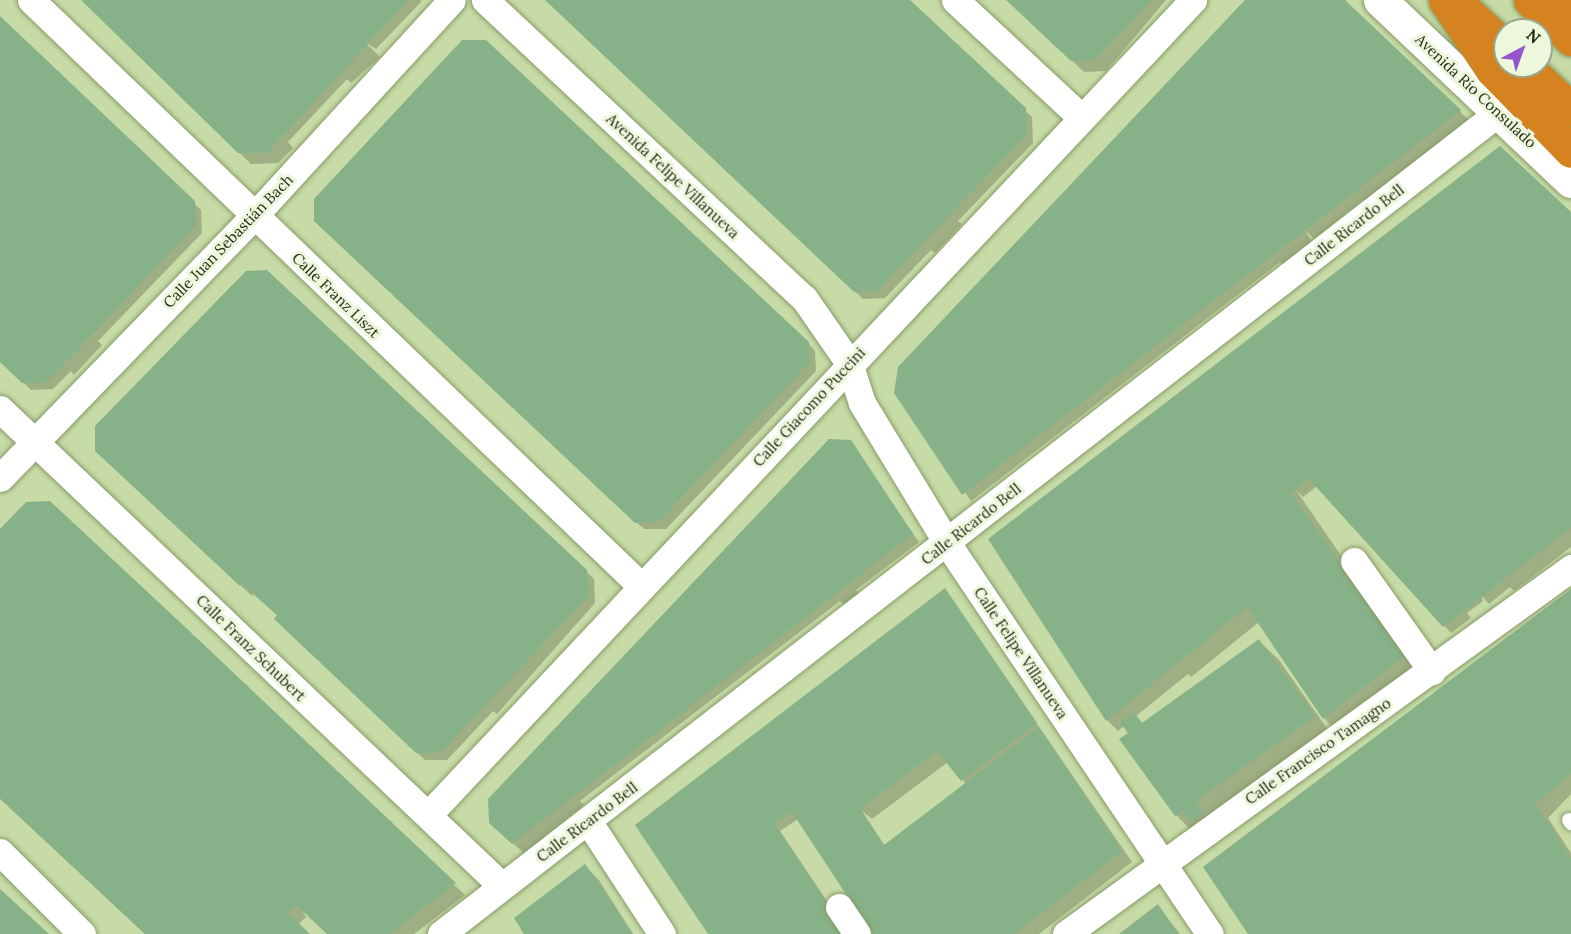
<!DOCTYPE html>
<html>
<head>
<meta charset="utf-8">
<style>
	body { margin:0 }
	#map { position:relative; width:1571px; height:934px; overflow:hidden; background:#c6dba6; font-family:Lora,serif }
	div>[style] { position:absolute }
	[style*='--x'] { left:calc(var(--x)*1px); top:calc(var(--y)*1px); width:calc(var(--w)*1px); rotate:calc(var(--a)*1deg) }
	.shadow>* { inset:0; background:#0003 }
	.building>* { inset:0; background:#87b188 }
	.roads { filter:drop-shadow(0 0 2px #889b69) drop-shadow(0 0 2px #889b69) }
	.service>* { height:14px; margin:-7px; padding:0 7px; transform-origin:7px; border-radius:7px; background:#fff }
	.minor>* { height:27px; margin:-13.5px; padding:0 13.5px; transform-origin:13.5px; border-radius:13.5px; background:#fff }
	.secondary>* { height:33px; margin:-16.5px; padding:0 16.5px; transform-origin:16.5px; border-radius:16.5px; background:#fff }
	.motorway>* { height:33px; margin:-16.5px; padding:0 16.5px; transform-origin:16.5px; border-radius:16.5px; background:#d48320 }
	span { translate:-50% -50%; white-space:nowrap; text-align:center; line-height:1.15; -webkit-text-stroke:6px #ecf7dc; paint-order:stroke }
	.street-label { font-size:15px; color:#252c18 }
	.north { position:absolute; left:1493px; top:18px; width:60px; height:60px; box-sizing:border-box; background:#ecf7dc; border:2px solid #9ca68e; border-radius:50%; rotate:41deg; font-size:16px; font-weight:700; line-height:24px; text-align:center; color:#252c18 }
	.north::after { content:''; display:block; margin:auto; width:21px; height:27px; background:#9356cc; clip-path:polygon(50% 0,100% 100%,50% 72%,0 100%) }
</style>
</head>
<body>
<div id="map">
	<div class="shadow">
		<div style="clip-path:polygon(82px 0,421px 0,421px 2px,376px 49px,365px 42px,380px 57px,351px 83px,347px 79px,288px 142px,293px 148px,278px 163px,251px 164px)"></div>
		<div style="clip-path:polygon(547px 0,907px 0,1032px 117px,1033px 143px,958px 221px,962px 224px,935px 253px,931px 250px,885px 298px,863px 299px)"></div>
		<div style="clip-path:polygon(1008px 0,1166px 0,1106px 71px,1084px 72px)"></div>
		<div style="clip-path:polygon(1247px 0,1343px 0,1470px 121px,1367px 204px,1363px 200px,1314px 239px,1305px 230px,1312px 242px,1284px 266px,1280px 262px,971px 501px,896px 392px)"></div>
		<div style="clip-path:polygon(0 18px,201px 210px,202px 233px,98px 341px,102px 345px,74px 375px,71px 371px,53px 389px,31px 390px,0 360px)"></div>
		<div style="clip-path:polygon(1571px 214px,1571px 547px,1514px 591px,1510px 587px,1489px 604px,1481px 595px,1483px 601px,1467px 613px,1471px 618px,1451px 633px,1317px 486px,1303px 497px,1296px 490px,1419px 669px,1338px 732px,1324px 718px,1259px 622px,1191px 677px,1188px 674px,1136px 716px,1142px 724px,1259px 641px,1279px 660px,1333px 737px,1195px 834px,1176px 815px,1124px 726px,1118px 731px,1107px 720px,990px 540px)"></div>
		<div style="clip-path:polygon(808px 343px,815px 351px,816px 371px,666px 529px,644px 529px,598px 487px)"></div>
		<div style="clip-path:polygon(444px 437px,594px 579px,595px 603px,497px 714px,493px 711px,447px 760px,425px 760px,287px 629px,278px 616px,254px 594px,252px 596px,158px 509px)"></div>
		<div style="clip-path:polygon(850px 442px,919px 542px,856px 590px,859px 594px,844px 605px,840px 601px,580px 801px,584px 805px,524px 853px,502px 834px)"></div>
		<div style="clip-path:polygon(0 531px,373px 808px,465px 895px,414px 934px,329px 934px,300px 907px,306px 917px,298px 925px,307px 934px,145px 934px,0 799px)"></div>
		<div style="clip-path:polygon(evenodd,945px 590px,1132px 862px,1039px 934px,874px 934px,798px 819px,780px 831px,849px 934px,709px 934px,637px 825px,945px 590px,948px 762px,966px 784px,885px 846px,862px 811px,872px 819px,948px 762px)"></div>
		<div style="clip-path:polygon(1571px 590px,1571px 794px,1548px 818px,1571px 853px,1571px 934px,1250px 934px)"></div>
		<div style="clip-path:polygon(585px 866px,599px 880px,633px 934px,526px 934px)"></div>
		<div style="clip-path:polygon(1158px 906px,1180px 934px,1121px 934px)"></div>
	</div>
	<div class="building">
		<div style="clip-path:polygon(81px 0,408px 0,267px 153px,238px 153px)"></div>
		<div style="clip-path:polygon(545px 0,910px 0,1026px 108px,1026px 135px,877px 291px,854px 292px)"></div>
		<div style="clip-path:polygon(1006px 0,1152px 0,1095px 60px,1071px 61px)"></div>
		<div style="clip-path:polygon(1245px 0,1345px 0,1461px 110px,962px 495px,894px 393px,898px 367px)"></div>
		<div style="clip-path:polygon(0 16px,195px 201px,196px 225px,46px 383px,22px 383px,0 362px)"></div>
		<div style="clip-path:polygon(462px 40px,486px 40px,809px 342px,809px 363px,658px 522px,635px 523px,314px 221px,314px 199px)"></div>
		<div style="clip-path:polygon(1500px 146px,1571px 212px,1571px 528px,1443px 627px,1309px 479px,1291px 494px,1406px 654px,1323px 719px,1247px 607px,1106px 721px,988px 539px)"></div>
		<div style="clip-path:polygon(267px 270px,587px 570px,589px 595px,440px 753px,416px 753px,274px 619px,277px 615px,242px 584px,240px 586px,95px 451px,95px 426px,246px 271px)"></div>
		<div style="clip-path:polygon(829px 439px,851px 440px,913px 534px,512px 844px,489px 823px,488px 799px)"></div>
		<div style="clip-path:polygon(50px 501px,184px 626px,456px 883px,389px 934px,327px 934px,296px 905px,288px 913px,310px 934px,145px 934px,0 798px,0 529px,26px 502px)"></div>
		<div style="clip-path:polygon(945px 588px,1037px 723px,961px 781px,937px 751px,860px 809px,884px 845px,1039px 727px,1122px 851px,1014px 934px,872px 934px,792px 812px,774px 823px,848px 934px,708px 934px,635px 825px)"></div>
		<div style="clip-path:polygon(1571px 589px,1571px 774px,1535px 803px,1571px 859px,1571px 934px,1248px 934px,1203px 867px)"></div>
		<div style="clip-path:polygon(1259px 639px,1315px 716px,1196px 801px,1205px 813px,1192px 822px,1183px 810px,1175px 816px,1119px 739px,1128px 733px,1120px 722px,1134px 712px,1142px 723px)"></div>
		<div style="clip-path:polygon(585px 864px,633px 934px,524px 934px,514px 918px)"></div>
		<div style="clip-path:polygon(0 889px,24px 911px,49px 934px,0 934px)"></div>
		<div style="clip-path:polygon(1158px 904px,1178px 934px,1119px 934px)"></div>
	</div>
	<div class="roads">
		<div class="service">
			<div style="--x:1569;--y:820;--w:4;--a:56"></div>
		</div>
		<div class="minor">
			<div style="--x:31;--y:0;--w:847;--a:43.85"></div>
			<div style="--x:485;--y:0;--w:437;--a:43.1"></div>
			<div style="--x:804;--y:298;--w:79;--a:55.3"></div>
			<div style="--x:849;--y:363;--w:42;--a:72"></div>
			<div style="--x:862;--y:403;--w:164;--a:58.7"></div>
			<div style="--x:947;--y:543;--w:471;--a:56.1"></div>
			<div style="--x:955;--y:0;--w:173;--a:42.9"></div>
			<div style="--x:0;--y:409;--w:692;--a:43.54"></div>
			<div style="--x:0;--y:478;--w:363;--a:-45.9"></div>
			<div style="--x:253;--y:217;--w:294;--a:-47.5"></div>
			<div style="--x:1354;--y:561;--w:135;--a:54.7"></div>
			<div style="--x:428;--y:815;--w:1118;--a:-46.81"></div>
			<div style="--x:588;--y:821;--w:135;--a:56.8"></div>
			<div style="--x:0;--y:852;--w:116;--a:45"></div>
			<div style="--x:839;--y:907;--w:32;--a:56"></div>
			<div style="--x:441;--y:934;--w:1340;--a:-37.84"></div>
			<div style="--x:1066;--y:934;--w:624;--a:-35.93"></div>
		</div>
		<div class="secondary">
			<div style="--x:1380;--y:0;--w:263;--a:43.5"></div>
		</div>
		<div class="motorway">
			<div style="--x:1445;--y:0;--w:84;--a:56.1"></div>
			<div style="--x:1492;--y:70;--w:113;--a:45.7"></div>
			<div style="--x:1530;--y:0;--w:57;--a:43.6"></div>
			<div style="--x:1569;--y:0;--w:3;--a:45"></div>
			<div style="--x:1467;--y:12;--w:52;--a:42.6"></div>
			<div style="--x:1525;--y:66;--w:63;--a:43.1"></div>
		</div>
	</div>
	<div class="street-label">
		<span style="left:1476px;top:91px;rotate:43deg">Avenida Río Consulado</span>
		<span style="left:673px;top:176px;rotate:43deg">Avenida Felipe Villanueva</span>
		<span style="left:1354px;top:225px;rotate:-38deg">Calle Ricardo Bell</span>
		<span style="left:228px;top:241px;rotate:-46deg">Calle Juan Sebastián Bach</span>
		<span style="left:336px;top:295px;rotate:44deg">Calle Franz Liszt</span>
		<span style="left:809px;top:407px;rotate:-47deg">Calle Giacomo Puccini</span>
		<span style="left:971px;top:524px;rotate:-38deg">Calle Ricardo Bell</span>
		<span style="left:251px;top:648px;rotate:44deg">Calle Franz Schubert</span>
		<span style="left:1021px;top:653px;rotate:56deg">Calle Felipe Villanueva</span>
		<span style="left:1318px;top:751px;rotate:-35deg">Calle Francisco Tamagno</span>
		<span style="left:587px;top:822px;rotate:-37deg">Calle Ricardo Bell</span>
	</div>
	<div class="north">N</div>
</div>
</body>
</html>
